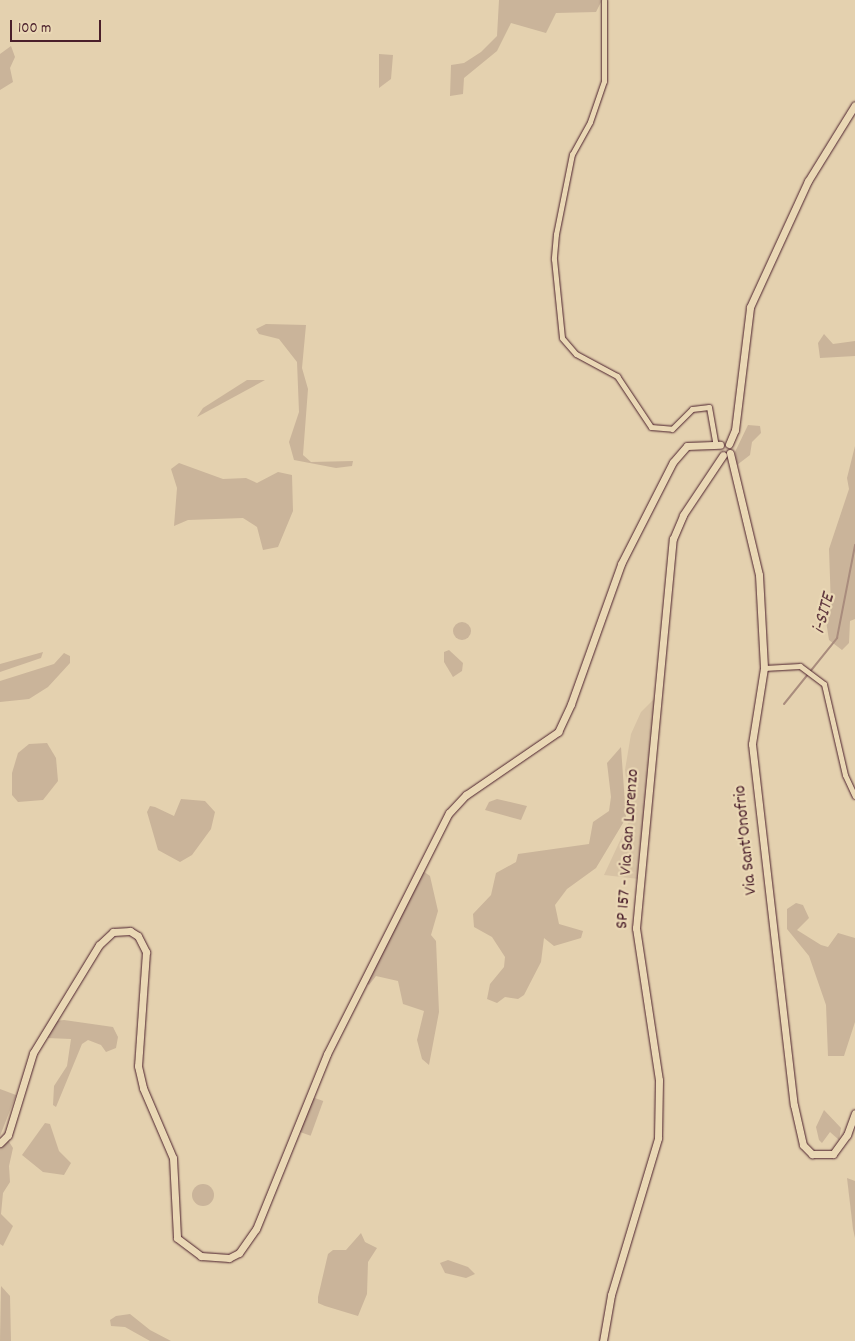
<!DOCTYPE html>
<html>
<head>
<meta charset="utf-8">
<style>
	body { margin:0 }
	#map { position:relative; width:855px; height:1341px; overflow:hidden; background:#e4d1af; font-family:Dekko,sans-serif }
	div>[style] { position:absolute }
	[style*='--x'] { left:calc(var(--x)*1px); top:calc(var(--y)*1px); width:calc(var(--w)*1px); rotate:calc(var(--a)*1deg) }
	.built>* { inset:0; background:#d7c2a4 }
	.green>* { inset:0; background:#cab49a; transform-origin:0 0 }
	.round { border-radius:50% }
	.stream>* { height:2px; margin:-1px; padding:0 1px; transform-origin:1px; border-radius:1px; background:#a98c7d }
	.roads { filter:drop-shadow(0 0 1px #4a1f2b) drop-shadow(0 0 1px #4a1f2b) }
	.street>* { height:5px; margin:-2.5px; padding:0 2.5px; transform-origin:2.5px; border-radius:2.5px; background:#ead8b5 }
	.secondary>* { height:7px; margin:-3.5px; padding:0 3.5px; transform-origin:3.5px; border-radius:3.5px; background:#ead8b5 }
	span { translate:-50% -50%; white-space:nowrap; text-align:center; line-height:1.15; -webkit-text-stroke:4.5px #ead8b5; paint-order:stroke }
	.street-label { font-size:18px; color:#4a1f2b }
	.water-label { font-size:19px; color:#623a40; font-style:italic }
	.scale { position:absolute; left:10px; top:20px; width:91px; height:22px; box-sizing:border-box; border:2px solid #4a1f2b; border-top:0; padding-left:6px; font-size:15px; line-height:18px; white-space:nowrap; color:#4a1f2b; -webkit-text-stroke:4px #ead8b5; paint-order:stroke }
</style>
</head>
<body>
<div id="map">
	<div class="built">
		<div style="clip-path:polygon(655px 698px,639px 879px,604px 875px,631px 817px,625px 770px,631px 734px,641px 712px)"></div>
	</div>
	<div class="green">
		<div style="clip-path:polygon(499px 0,602px 0,596px 12px,556px 13px,546px 33px,511px 23px,497px 51px,464px 78px,463px 94px,450px 96px,451px 65px,464px 63px,481px 52px,497px 36px)"></div>
		<div style="clip-path:polygon(11px 46px,15px 57px,10px 68px,13px 82px,0 90px,0 54px)"></div>
		<div style="clip-path:polygon(379px 54px,393px 55px,391px 79px,379px 88px)"></div>
		<div style="clip-path:polygon(266px 324px,306px 325px,302px 368px,308px 389px,303px 455px,311px 462px,353px 461px,352px 466px,336px 468px,294px 460px,289px 442px,299px 412px,297px 362px,279px 339px,259px 334px,256px 329px)"></div>
		<div style="clip-path:polygon(824px 334px,833px 344px,855px 341px,855px 356px,820px 358px,818px 343px)"></div>
		<div style="clip-path:polygon(247px 380px,265px 380px,197px 417px,203px 408px)"></div>
		<div style="clip-path:polygon(748px 425px,760px 426px,761px 433px,752px 442px,750px 455px,737px 465px,735px 452px)"></div>
		<div style="clip-path:polygon(855px 446px,855px 619px,850px 621px,849px 643px,842px 650px,829px 640px,826px 621px,831px 607px,829px 549px,849px 489px,847px 478px)"></div>
		<div style="clip-path:polygon(179px 463px,223px 479px,246px 478px,257px 483px,278px 472px,292px 475px,293px 511px,278px 547px,263px 550px,257px 527px,243px 518px,188px 520px,174px 526px,177px 488px,171px 469px)"></div>
		<div class="round" style="left:453px;top:622px;width:18px;height:18px"></div>
		<div style="clip-path:polygon(449px 650px,463px 663px,462px 671px,453px 677px,444px 662px,444px 652px)"></div>
		<div style="clip-path:polygon(43px 652px,41px 658px,0 672px,0 664px)"></div>
		<div style="clip-path:polygon(64px 653px,70px 656px,70px 663px,48px 687px,29px 699px,0 702px,0 681px,54px 664px)"></div>
		<div style="clip-path:polygon(47px 743px,56px 758px,58px 781px,43px 800px,18px 802px,12px 795px,12px 773px,18px 753px,29px 744px)"></div>
		<div style="clip-path:polygon(621px 747px,626px 818px,596px 868px,567px 889px,555px 905px,559px 924px,583px 931px,581px 938px,554px 946px,544px 938px,541px 962px,524px 995px,518px 999px,505px 997px,497px 1003px,487px 999px,490px 984px,504px 967px,505px 957px,492px 937px,474px 927px,473px 914px,491px 895px,496px 873px,516px 862px,518px 854px,589px 844px,593px 822px,609px 811px,611px 797px,607px 763px)"></div>
		<div style="clip-path:polygon(181px 799px,205px 801px,215px 812px,211px 829px,192px 855px,180px 862px,158px 850px,147px 812px,150px 806px,155px 807px,174px 816px)"></div>
		<div style="clip-path:polygon(497px 799px,527px 806px,521px 820px,485px 810px,489px 802px)"></div>
		<div style="clip-path:polygon(423px 871px,430px 876px,438px 911px,431px 935px,436px 941px,439px 1012px,429px 1065px,422px 1059px,417px 1040px,424px 1011px,403px 1004px,398px 981px,376px 976px,369px 985px,365px 982px)"></div>
		<div style="clip-path:polygon(796px 903px,803px 905px,809px 918px,797px 930px,821px 945px,828px 947px,838px 933px,855px 938px,855px 1022px,844px 1056px,828px 1056px,826px 1005px,809px 956px,787px 929px,787px 909px)"></div>
		<div style="clip-path:polygon(64px 1020px,113px 1027px,118px 1037px,116px 1048px,106px 1052px,101px 1045px,88px 1040px,82px 1044px,56px 1107px,53px 1105px,54px 1086px,67px 1066px,71px 1039px,47px 1038px,56px 1021px)"></div>
		<div style="clip-path:polygon(0 1089px,16px 1095px,0 1136px)"></div>
		<div style="left:312px;top:1097px;width:12px;height:37px;rotate:20deg"></div>
		<div style="clip-path:polygon(824px 1110px,841px 1128px,839px 1140px,830px 1132px,822px 1143px,819px 1140px,816px 1127px)"></div>
		<div style="clip-path:polygon(45px 1123px,50px 1124px,59px 1151px,71px 1163px,64px 1175px,43px 1172px,22px 1155px)"></div>
		<div style="clip-path:polygon(8px 1140px,13px 1148px,9px 1166px,10px 1182px,3px 1193px,1px 1214px,13px 1226px,3px 1246px,0 1244px,0 1146px)"></div>
		<div style="clip-path:polygon(847px 1178px,855px 1181px,855px 1238px,853px 1229px)"></div>
		<div class="round" style="left:192px;top:1184px;width:22px;height:22px"></div>
		<div style="clip-path:polygon(361px 1233px,365px 1242px,377px 1248px,368px 1262px,367px 1294px,358px 1316px,325px 1306px,318px 1303px,318px 1297px,328px 1254px,333px 1250px,346px 1250px)"></div>
		<div style="clip-path:polygon(448px 1260px,468px 1267px,475px 1274px,466px 1278px,445px 1273px,440px 1263px)"></div>
		<div style="clip-path:polygon(1px 1286px,10px 1296px,11px 1341px,0 1341px)"></div>
		<div style="clip-path:polygon(130px 1314px,150px 1330px,171px 1341px,150px 1341px,125px 1327px,111px 1326px,110px 1320px,116px 1316px)"></div>
	</div>
	<div class="stream">
		<div style="--x:784;--y:704;--w:85;--a:-51.2"></div>
		<div style="--x:837;--y:638;--w:95;--a:-79"></div>
	</div>
	<div class="roads">
		<div class="street">
			<div style="--x:604;--y:0;--w:81;--a:90"></div>
			<div style="--x:604;--y:81;--w:43;--a:108.9"></div>
			<div style="--x:590;--y:122;--w:37;--a:119"></div>
			<div style="--x:572;--y:154;--w:82;--a:101.3"></div>
			<div style="--x:556;--y:234;--w:25;--a:95"></div>
			<div style="--x:554;--y:259;--w:79;--a:84.2"></div>
			<div style="--x:562;--y:338;--w:21;--a:49"></div>
			<div style="--x:576;--y:354;--w:47;--a:28.2"></div>
			<div style="--x:617;--y:376;--w:61;--a:56.3"></div>
			<div style="--x:651;--y:427;--w:21;--a:5"></div>
			<div style="--x:672;--y:429;--w:28;--a:-45"></div>
			<div style="--x:692;--y:409;--w:17;--a:-7"></div>
			<div style="--x:709;--y:407;--w:39;--a:80"></div>
			<div style="--x:764;--y:668;--w:36;--a:-3"></div>
			<div style="--x:800;--y:666;--w:30;--a:37"></div>
			<div style="--x:824;--y:684;--w:93;--a:77"></div>
			<div style="--x:845;--y:775;--w:23;--a:65"></div>
		</div>
		<div class="secondary">
			<div style="--x:729;--y:444;--w:15;--a:-67"></div>
			<div style="--x:735;--y:430;--w:124;--a:-83"></div>
			<div style="--x:750;--y:307;--w:139;--a:-65.3"></div>
			<div style="--x:808;--y:181;--w:89;--a:-58.3"></div>
			<div style="--x:730;--y:453;--w:125;--a:76.6"></div>
			<div style="--x:759;--y:575;--w:93;--a:86.9"></div>
			<div style="--x:764;--y:668;--w:77;--a:99"></div>
			<div style="--x:752;--y:744;--w:363;--a:83.4"></div>
			<div style="--x:794;--y:1105;--w:41;--a:77.3"></div>
			<div style="--x:803;--y:1145;--w:13;--a:45"></div>
			<div style="--x:812;--y:1154;--w:21;--a:0"></div>
			<div style="--x:833;--y:1154;--w:24;--a:-54"></div>
			<div style="--x:847;--y:1135;--w:23;--a:-70"></div>
			<div style="--x:0;--y:1143;--w:11;--a:-45"></div>
			<div style="--x:8;--y:1135;--w:86;--a:-73"></div>
			<div style="--x:33;--y:1053;--w:127;--a:-58.6"></div>
			<div style="--x:99;--y:945;--w:19;--a:-43"></div>
			<div style="--x:113;--y:932;--w:17;--a:-3"></div>
			<div style="--x:130;--y:931;--w:9;--a:32"></div>
			<div style="--x:138;--y:936;--w:18;--a:63"></div>
			<div style="--x:146;--y:952;--w:114;--a:94"></div>
			<div style="--x:138;--y:1066;--w:23;--a:77"></div>
			<div style="--x:143;--y:1088;--w:76;--a:66.8"></div>
			<div style="--x:173;--y:1158;--w:80;--a:87.1"></div>
			<div style="--x:177;--y:1238;--w:30;--a:37"></div>
			<div style="--x:201;--y:1256;--w:28;--a:4"></div>
			<div style="--x:229;--y:1258;--w:11;--a:-27"></div>
			<div style="--x:239;--y:1253;--w:29;--a:-55"></div>
			<div style="--x:256;--y:1229;--w:189;--a:-67.9"></div>
			<div style="--x:327;--y:1054;--w:270;--a:-63.2"></div>
			<div style="--x:449;--y:813;--w:25;--a:-47"></div>
			<div style="--x:466;--y:795;--w:112;--a:-34.4"></div>
			<div style="--x:558;--y:732;--w:31;--a:-65"></div>
			<div style="--x:571;--y:704;--w:149;--a:-70.3"></div>
			<div style="--x:621;--y:564;--w:114;--a:-63"></div>
			<div style="--x:673;--y:462;--w:21;--a:-49"></div>
			<div style="--x:687;--y:446;--w:33;--a:-2"></div>
			<div style="--x:603;--y:1341;--w:47;--a:-80.1"></div>
			<div style="--x:611;--y:1295;--w:164;--a:-73.3"></div>
			<div style="--x:658;--y:1138;--w:58;--a:-89"></div>
			<div style="--x:659;--y:1080;--w:154;--a:-98.6"></div>
			<div style="--x:636;--y:928;--w:391;--a:-84.6"></div>
			<div style="--x:673;--y:539;--w:26;--a:-67"></div>
			<div style="--x:683;--y:515;--w:72;--a:-56.3"></div>
		</div>
	</div>
	<div class="street-label">
		<span style="left:747px;top:840px;rotate:-96deg">Via Sant'Onofrio</span>
		<span style="left:629px;top:849px;rotate:-86deg">SP 157 - Via San Lorenzo</span>
	</div>
	<div class="water-label">
		<span style="left:825px;top:614px;rotate:-75deg">i-SITE</span>
	</div>
	<div class="scale">100 m</div>
</div>
</body>
</html>
